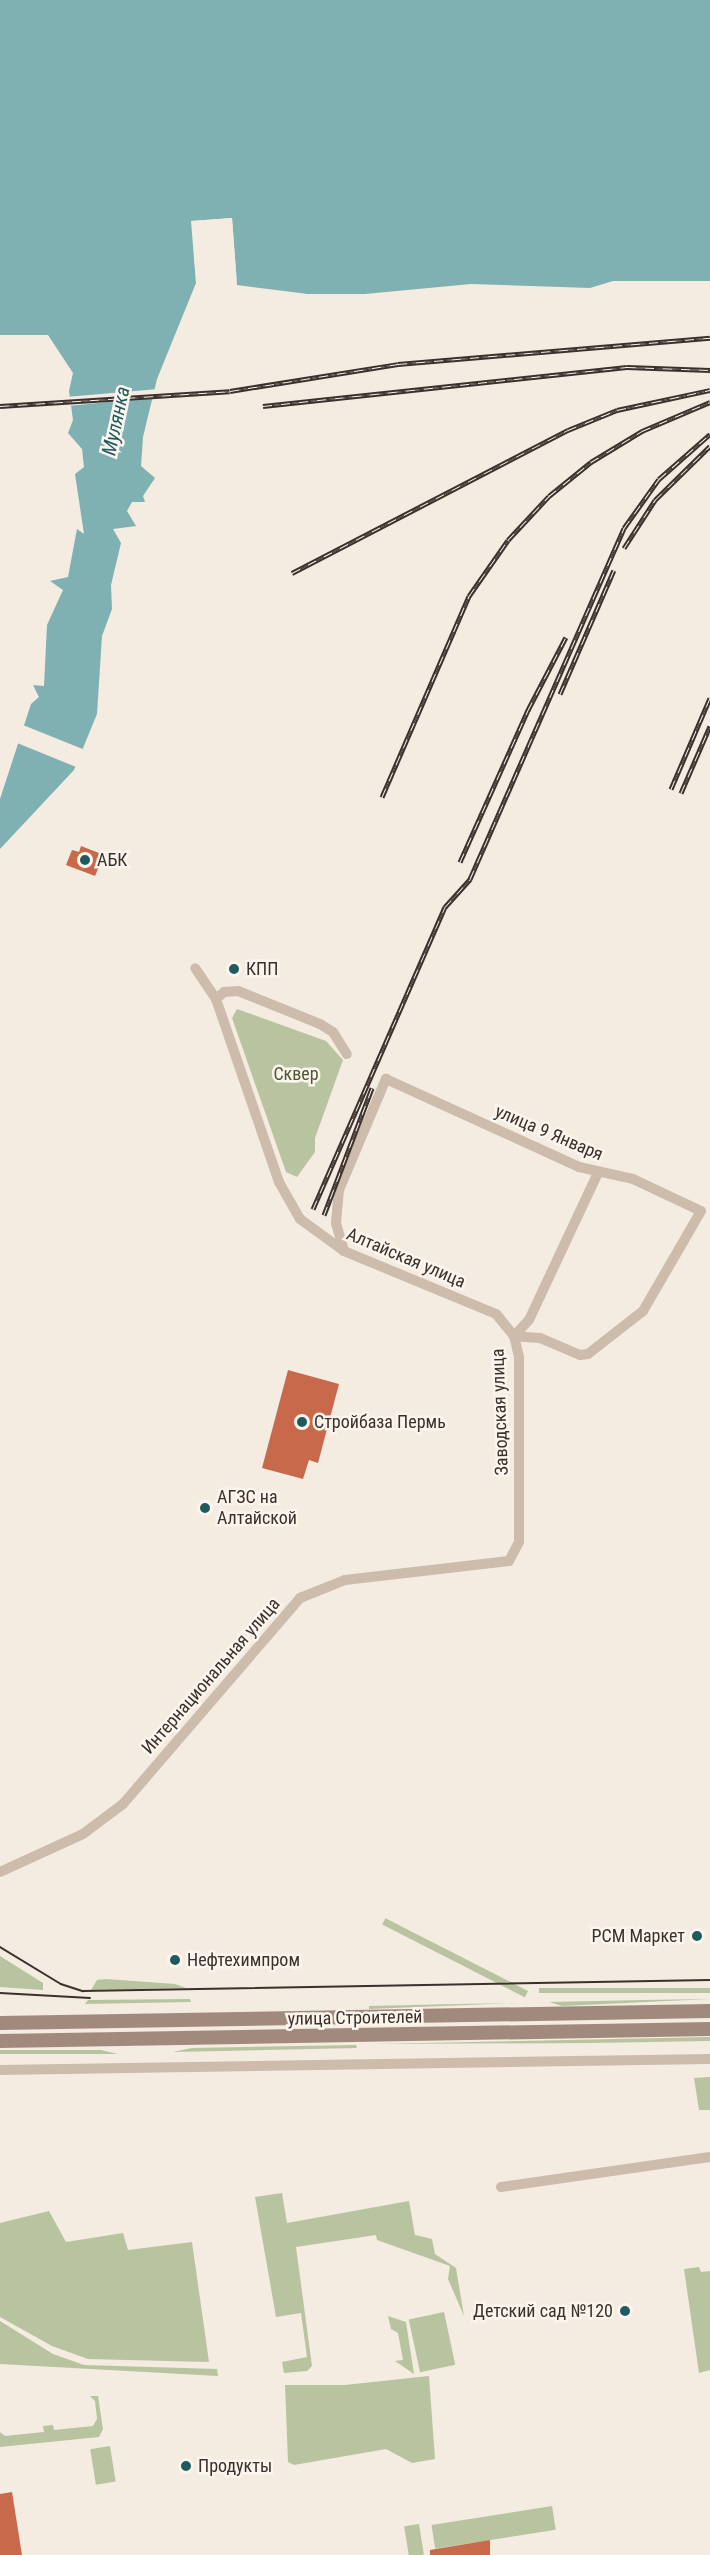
<!DOCTYPE html>
<html>
<head>
<meta charset="utf-8">
<style>
	body { margin:0 }
	#map { position:relative; width:710px; height:2555px; overflow:hidden; background:#f4ebe1; font-family:"Roboto Condensed",sans-serif }
	div>[style] { position:absolute }
	[style*='--x'] { left:calc(var(--x)*1px); top:calc(var(--y)*1px); width:calc(var(--w)*1px); rotate:calc(var(--a)*1deg) }
	.green>* { inset:0; background:#b8c4a0; transform-origin:0 0 }
	.water>* { inset:0; background:#7fb0b2 }
	.pier>* { inset:0; background:#f4ebe1; transform-origin:0 0 }
	.building>* { inset:0; background:#c8694b }
	.street>* { height:10px; margin:-5px; padding:0 5px; transform-origin:5px; border-radius:5px; background:#cdbbac }
	.secondary>* { height:14px; margin:-7px; padding:0 7px; transform-origin:7px; border-radius:7px; background:#a18a7d }
	.tram>* { height:1.5px; margin:-0.75px; padding:0 0.75px; transform-origin:0.75px; border-radius:0.75px; background:#3b302b }
	.rail>* { height:5px; margin-top:-2.5px; transform-origin:0; background:repeating-linear-gradient(90deg,#fbf5ee 0 9px,#3b302b 0 18px); box-sizing:border-box; border-block:2px solid #3b302b }
	.dots>* { width:16px; height:16px; translate:-50% -50%; box-sizing:border-box; border:3px solid #fbf5ee; border-radius:50% }
	span { translate:-50% -50%; white-space:nowrap; text-align:center; line-height:1.15; -webkit-text-stroke:5px #fbf5ee; paint-order:stroke }
	.poi-label { font-size:18px; color:#3b302b }
	.left { translate:0 -50%; text-align:left }
	.right { translate:-100% -50%; text-align:right }
	.park-label { font-size:18px; color:#4a5a2e }
	.street-label { font-size:18px; color:#3b302b }
	.water-label { font-size:20px; color:#1f5a5e; font-style:italic }
</style>
</head>
<body>
<div id="map">
	<div class="green">
		<div style="clip-path:polygon(237px 1009px,326px 1041px,343px 1060px,315px 1138px,315px 1152px,297px 1177px,286px 1172px,232px 1018px)"></div>
		<div style="clip-path:polygon(0 1956px,43px 1983px,43px 1990px,0 1987px)"></div>
		<div style="clip-path:polygon(106px 1979px,175px 1984px,186px 1988px,91px 1990px,97px 1980px)"></div>
		<div style="left:710px;top:1988px;width:5px;height:171px;rotate:90deg"></div>
		<div style="left:528px;top:1991px;width:7px;height:160px;rotate:117deg"></div>
		<div style="clip-path:polygon(190px 1999px,191px 2002px,85px 2004px,88px 2000px)"></div>
		<div style="clip-path:polygon(710px 1999px,562px 2006px,549px 2002px,643px 2000px)"></div>
		<div style="clip-path:polygon(519px 2003px,369px 2009px,369px 2006px,456px 2004px)"></div>
		<div style="clip-path:polygon(710px 2037px,710px 2041px,591px 2043px,371px 2044px)"></div>
		<div style="clip-path:polygon(356px 2045px,357px 2048px,173px 2052px,192px 2048px)"></div>
		<div style="clip-path:polygon(0 2050px,101px 2050px,118px 2054px,0 2054px)"></div>
		<div style="clip-path:polygon(710px 2077px,710px 2110px,699px 2110px,694px 2078px)"></div>
		<div style="clip-path:polygon(282px 2193px,287px 2223px,409px 2201px,415px 2235px,432px 2239px,435px 2254px,456px 2268px,464px 2316px,448px 2279px,450px 2266px,377px 2240px,376px 2235px,296px 2247px,312px 2366px,307px 2371px,284px 2373px,282px 2362px,307px 2357px,301px 2313px,276px 2317px,255px 2197px)"></div>
		<div style="clip-path:polygon(49px 2211px,66px 2242px,123px 2233px,128px 2250px,192px 2242px,209px 2362px,88px 2359px,52px 2346px,0 2317px,0 2223px)"></div>
		<div style="clip-path:polygon(699px 2267px,701px 2272px,710px 2271px,710px 2370px,699px 2373px,684px 2269px)"></div>
		<div style="left:444px;top:2312px;width:54px;height:36px;rotate:78deg"></div>
		<div style="clip-path:polygon(388px 2316px,406px 2322px,414px 2374px,395px 2361px,403px 2360px,398px 2333px,391px 2329px)"></div>
		<div style="clip-path:polygon(0 2321px,53px 2354px,84px 2365px,217px 2369px,218px 2376px,0 2364px)"></div>
		<div style="clip-path:polygon(429px 2376px,435px 2459px,412px 2463px,386px 2449px,294px 2465px,288px 2462px,285px 2385px,345px 2385px)"></div>
		<div style="clip-path:polygon(90px 2396px,98px 2396px,103px 2429px,99px 2437px,0 2447px,0 2432px,5px 2436px,44px 2432px,43px 2426px,53px 2425px,54px 2430px,93px 2426px,97px 2419px,95px 2401px)"></div>
		<div style="left:110px;top:2446px;width:36px;height:20px;rotate:81deg"></div>
		<div style="left:552px;top:2506px;width:24px;height:122px;rotate:81deg"></div>
		<div style="left:419px;top:2524px;width:31px;height:15px;rotate:81deg"></div>
	</div>
	<div class="water">
		<div style="clip-path:polygon(0 0,710px 0,710px 281px,613px 281px,590px 288px,471px 284px,365px 294px,308px 294px,237px 285px,232px 218px,192px 221px,196px 283px,157px 379px,143px 437px,141px 466px,155px 478px,143px 496px,145px 502px,132px 502px,127px 511px,136px 526px,113px 529px,121px 543px,111px 585px,112px 609px,102px 636px,97px 714px,74px 770px,0 849px,0 799px,31px 704px,39px 697px,33px 685px,44px 686px,47px 625px,63px 590px,50px 581px,68px 577px,77px 529px,84px 534px,75px 474px,84px 467px,82px 449px,68px 433px,73px 420px,69px 391px,73px 373px,48px 335px,0 335px)"></div>
	</div>
	<div class="pier">
		<div style="clip-path:polygon(232px 218px,237px 285px,229px 221px,195px 224px,196px 283px,191px 221px)"></div>
		<div style="clip-path:polygon(158px 389px,158px 397px,68px 406px,66px 397px)"></div>
		<div style="left:23px;top:725px;width:69px;height:19px;rotate:22deg"></div>
	</div>
	<div class="building">
		<div style="clip-path:polygon(81px 846px,104px 855px,95px 876px,66px 865px,72px 850px,79px 852px)"></div>
		<div style="clip-path:polygon(288px 1370px,339px 1384px,318px 1463px,309px 1460px,303px 1479px,262px 1468px)"></div>
		<div style="clip-path:polygon(12px 2492px,22px 2555px,0 2555px,0 2494px)"></div>
		<div style="clip-path:polygon(490px 2540px,490px 2555px,430px 2555px,430px 2550px)"></div>
	</div>
	<div class="street">
		<div style="--x:216;--y:999;--w:11;--a:-41"></div>
		<div style="--x:224;--y:992;--w:14;--a:-4"></div>
		<div style="--x:238;--y:991;--w:88;--a:21.9"></div>
		<div style="--x:320;--y:1024;--w:15;--a:32"></div>
		<div style="--x:333;--y:1032;--w:26;--a:58"></div>
		<div style="--x:344;--y:1251;--w:29;--a:-106"></div>
		<div style="--x:336;--y:1223;--w:33;--a:-85"></div>
		<div style="--x:339;--y:1190;--w:121;--a:-67.1"></div>
		<div style="--x:386;--y:1079;--w:212;--a:24.5"></div>
		<div style="--x:579;--y:1167;--w:55;--a:12.5"></div>
		<div style="--x:633;--y:1179;--w:75;--a:25.2"></div>
		<div style="--x:701;--y:1211;--w:116;--a:120.1"></div>
		<div style="--x:643;--y:1311;--w:70;--a:142"></div>
		<div style="--x:588;--y:1354;--w:8;--a:173"></div>
		<div style="--x:580;--y:1355;--w:43;--a:-157"></div>
		<div style="--x:540;--y:1338;--w:26;--a:-176"></div>
		<div style="--x:514;--y:1336;--w:22;--a:-47"></div>
		<div style="--x:529;--y:1320;--w:162;--a:-64.9"></div>
		<div style="--x:0;--y:1872;--w:91;--a:-24.6"></div>
		<div style="--x:83;--y:1834;--w:50;--a:-36.9"></div>
		<div style="--x:123;--y:1804;--w:272;--a:-49.3"></div>
		<div style="--x:300;--y:1598;--w:48;--a:-21.8"></div>
		<div style="--x:345;--y:1580;--w:165;--a:-6.6"></div>
		<div style="--x:509;--y:1561;--w:21;--a:-62"></div>
		<div style="--x:519;--y:1542;--w:185;--a:-90"></div>
		<div style="--x:519;--y:1357;--w:22;--a:-103"></div>
		<div style="--x:514;--y:1336;--w:28;--a:-129"></div>
		<div style="--x:496;--y:1314;--w:165;--a:-157.5"></div>
		<div style="--x:344;--y:1251;--w:54;--a:-144"></div>
		<div style="--x:300;--y:1219;--w:43;--a:-119.6"></div>
		<div style="--x:279;--y:1182;--w:194;--a:-109"></div>
		<div style="--x:216;--y:999;--w:37;--a:-124"></div>
		<div style="--x:0;--y:2070;--w:710;--a:-0.89"></div>
		<div style="--x:501;--y:2187;--w:211;--a:-8.2"></div>
	</div>
	<div class="secondary">
		<div style="--x:0;--y:2023;--w:710;--a:-0.97"></div>
		<div style="--x:0;--y:2041;--w:710;--a:-0.97"></div>
	</div>
	<div class="tram">
		<div style="--x:0;--y:1947;--w:71;--a:31.2"></div>
		<div style="--x:61;--y:1984;--w:23;--a:18"></div>
		<div style="--x:83;--y:1991;--w:627;--a:-1.01"></div>
		<div style="--x:0;--y:1993;--w:90;--a:3.2"></div>
	</div>
	<div class="rail">
		<div style="--x:0;--y:406;--w:230;--a:-3.7"></div>
		<div style="--x:230;--y:391;--w:170;--a:-9.1"></div>
		<div style="--x:398;--y:364;--w:313;--a:-4.8"></div>
		<div style="--x:263;--y:406;--w:366;--a:-6.1"></div>
		<div style="--x:627;--y:367;--w:83;--a:2.1"></div>
		<div style="--x:624;--y:548;--w:57;--a:-57.1"></div>
		<div style="--x:655;--y:500;--w:77;--a:-44.5"></div>
		<div style="--x:292;--y:573;--w:311;--a:-27.4"></div>
		<div style="--x:568;--y:430;--w:53;--a:-22.2"></div>
		<div style="--x:617;--y:410;--w:95;--a:-12.1"></div>
		<div style="--x:560;--y:694;--w:135;--a:-66.5"></div>
		<div style="--x:671;--y:789;--w:99;--a:-66.8"></div>
		<div style="--x:681;--y:793;--w:73;--a:-66.6"></div>
		<div style="--x:382;--y:797;--w:219;--a:-66.6"></div>
		<div style="--x:469;--y:596;--w:68;--a:-55.1"></div>
		<div style="--x:508;--y:540;--w:60;--a:-47"></div>
		<div style="--x:549;--y:496;--w:54;--a:-39"></div>
		<div style="--x:591;--y:462;--w:60;--a:-31.3"></div>
		<div style="--x:642;--y:431;--w:74;--a:-23.1"></div>
		<div style="--x:460;--y:862;--w:167;--a:-65.9"></div>
		<div style="--x:528;--y:710;--w:82;--a:-62.5"></div>
		<div style="--x:313;--y:1209;--w:330;--a:-66.4"></div>
		<div style="--x:445;--y:907;--w:38;--a:-48"></div>
		<div style="--x:470;--y:879;--w:383;--a:-66.3"></div>
		<div style="--x:624;--y:528;--w:60;--a:-54.5"></div>
		<div style="--x:659;--y:479;--w:68;--a:-41.4"></div>
		<div style="--x:324;--y:1215;--w:136;--a:-69.3"></div>
	</div>
	<div class="dots">
		<div style="left:85px;top:860px;background:#1f5a5e"></div>
		<div style="left:234px;top:969px;background:#1f5a5e"></div>
		<div style="left:302px;top:1422px;background:#1f5a5e"></div>
		<div style="left:205px;top:1508px;background:#1f5a5e"></div>
		<div style="left:697px;top:1936px;background:#1f5a5e"></div>
		<div style="left:175px;top:1960px;background:#1f5a5e"></div>
		<div style="left:625px;top:2311px;background:#1f5a5e"></div>
		<div style="left:186px;top:2466px;background:#1f5a5e"></div>
	</div>
	<div class="poi-label">
		<span class="left" style="left:97px;top:860px">АБК</span>
		<span class="left" style="left:246px;top:969px">КПП</span>
		<span class="left" style="left:314px;top:1422px">Стройбаза Пермь</span>
		<span class="left" style="left:217px;top:1508px">АГЗС на<br>Алтайской</span>
		<span class="right" style="left:685px;top:1936px">РСМ Маркет</span>
		<span class="left" style="left:187px;top:1960px">Нефтехимпром</span>
		<span class="right" style="left:613px;top:2311px">Детский сад №120</span>
		<span class="left" style="left:198px;top:2466px">Продукты</span>
	</div>
	<div class="park-label">
		<span style="left:296px;top:1074px">Сквер</span>
	</div>
	<div class="street-label">
		<span style="left:549px;top:1133px;rotate:23deg">улица 9 Января</span>
		<span style="left:406px;top:1258px;rotate:23deg">Алтайская улица</span>
		<span style="left:500px;top:1412px;rotate:-92deg">Заводская улица</span>
		<span style="left:211px;top:1676px;rotate:-49deg">Интернациональная улица</span>
		<span style="left:355px;top:2018px;rotate:-1deg">улица Строителей</span>
	</div>
	<div class="water-label">
		<span style="left:116px;top:421px;rotate:-78deg">Мулянка</span>
	</div>
</div>
</body>
</html>
